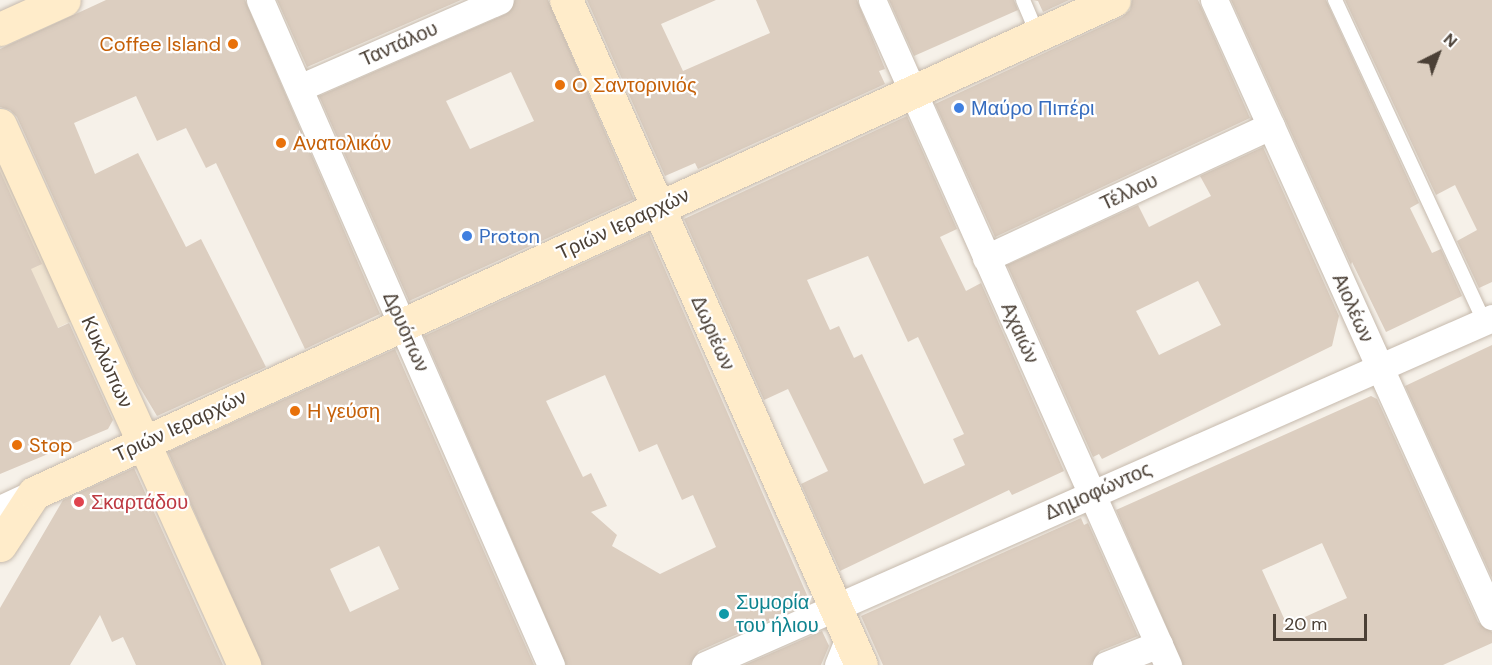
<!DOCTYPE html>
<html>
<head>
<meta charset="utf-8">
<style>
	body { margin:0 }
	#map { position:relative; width:1492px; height:665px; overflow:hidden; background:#f6f1e9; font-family:"DM Sans",sans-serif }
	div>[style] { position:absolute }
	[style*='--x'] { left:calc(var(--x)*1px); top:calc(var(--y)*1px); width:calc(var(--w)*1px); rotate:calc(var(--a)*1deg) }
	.education>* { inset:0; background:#f0e4d1 }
	.building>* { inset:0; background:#dccec0 }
	.roads { filter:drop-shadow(0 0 2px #c6baad) drop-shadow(0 0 2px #c6baad) }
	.lane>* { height:14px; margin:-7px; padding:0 7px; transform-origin:7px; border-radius:7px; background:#fff }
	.street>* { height:27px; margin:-13.5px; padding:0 13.5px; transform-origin:13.5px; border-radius:13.5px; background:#fff }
	.secondary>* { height:33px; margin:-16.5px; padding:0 16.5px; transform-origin:16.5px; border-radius:16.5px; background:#ffecca }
	.dots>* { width:16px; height:16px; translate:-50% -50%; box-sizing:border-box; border:3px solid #fff; border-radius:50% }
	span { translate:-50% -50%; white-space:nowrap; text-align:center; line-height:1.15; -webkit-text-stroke:4.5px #fff; paint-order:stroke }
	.food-label { font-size:20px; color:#c56008 }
	.right { translate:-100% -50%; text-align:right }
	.left { translate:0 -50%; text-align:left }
	.street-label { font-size:20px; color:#4b4036 }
	.shop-label { font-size:20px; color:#366cbe }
	.health-label { font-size:20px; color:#be3a42 }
	.culture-label { font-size:20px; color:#0d838f }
	.north { position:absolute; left:1408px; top:24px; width:60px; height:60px; -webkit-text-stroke:4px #fff; paint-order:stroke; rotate:42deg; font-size:16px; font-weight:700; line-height:24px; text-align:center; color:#4b4036 }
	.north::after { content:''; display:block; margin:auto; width:21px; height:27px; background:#4b4036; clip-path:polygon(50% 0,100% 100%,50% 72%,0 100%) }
	.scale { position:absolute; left:1273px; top:614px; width:94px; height:27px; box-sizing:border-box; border:3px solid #4b4036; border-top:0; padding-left:8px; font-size:18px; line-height:21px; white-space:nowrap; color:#4b4036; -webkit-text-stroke:4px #fff; paint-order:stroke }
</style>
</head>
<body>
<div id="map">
	<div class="education">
		<div style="clip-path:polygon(0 164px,72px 321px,0 355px)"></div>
	</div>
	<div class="building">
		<div style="clip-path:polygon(106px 0,245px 0,380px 314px,305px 349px,216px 163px,206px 168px,186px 128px,157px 141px,136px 96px,74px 123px,95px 174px,138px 153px,186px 247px,201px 239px,266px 367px,157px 416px,136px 381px,17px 117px,10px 110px,0 107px,0 49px)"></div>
		<div style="clip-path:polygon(277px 0,461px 0,307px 67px)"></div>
		<div style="clip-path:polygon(evenodd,515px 0,548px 0,634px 199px,409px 301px,319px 96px,506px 14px,515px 0,511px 72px,534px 121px,470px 149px,446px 101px,511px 72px)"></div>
		<div style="clip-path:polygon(587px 0,716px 0,661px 24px,683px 71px,770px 33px,756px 0,857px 0,885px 69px,879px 71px,885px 84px,698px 169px,695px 163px,665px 176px)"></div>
		<div style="clip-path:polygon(889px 0,1014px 0,1018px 10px,914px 56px)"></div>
		<div style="clip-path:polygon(1033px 0,1069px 0,1043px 12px,1038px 1px)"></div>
		<div style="clip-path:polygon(1132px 0,1198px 0,1250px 118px,995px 237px,935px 104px,1122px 17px,1130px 10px)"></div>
		<div style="clip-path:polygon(1231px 0,1326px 0,1419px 203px,1410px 208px,1432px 253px,1441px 249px,1462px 296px,1386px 332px,1352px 262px,1351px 265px)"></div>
		<div style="clip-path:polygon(1345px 0,1492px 0,1492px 282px,1479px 288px,1457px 241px,1477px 230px,1455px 185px,1436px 195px)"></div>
		<div style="clip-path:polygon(evenodd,907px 116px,957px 229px,940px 237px,966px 291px,981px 283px,1064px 471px,1012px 495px,1009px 490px,840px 571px,801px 484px,828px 471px,788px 389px,764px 400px,684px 219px,907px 116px,868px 256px,908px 342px,918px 337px,964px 434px,953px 439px,965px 465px,924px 484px,862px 354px,854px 358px,839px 326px,830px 330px,807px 280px,868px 256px)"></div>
		<div style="clip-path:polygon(evenodd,1263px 147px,1339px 316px,1332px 346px,1102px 459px,1099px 454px,1093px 457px,1007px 265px,1138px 205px,1149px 227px,1211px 196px,1200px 176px,1263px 147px,1198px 281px,1221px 325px,1159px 355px,1136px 311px,1198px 281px)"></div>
		<div style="clip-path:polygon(0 171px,42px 264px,31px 269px,58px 328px,69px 323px,113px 420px,108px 429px,0 474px)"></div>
		<div style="clip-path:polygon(evenodd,649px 233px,810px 602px,699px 651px,690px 665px,566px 665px,424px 336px,649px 233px,605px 375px,639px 452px,657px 444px,682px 500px,693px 495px,716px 547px,660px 574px,612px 546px,617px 535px,591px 512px,607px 506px,591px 473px,583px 477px,546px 401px,605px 375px)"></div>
		<div style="clip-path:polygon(1492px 345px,1492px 578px,1405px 386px)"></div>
		<div style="clip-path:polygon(evenodd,395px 349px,534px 665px,262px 665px,168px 452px,395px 349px,379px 546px,399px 589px,350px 612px,330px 569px,379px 546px)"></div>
		<div style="clip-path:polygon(evenodd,1371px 396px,1377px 399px,1478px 622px,1492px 632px,1492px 643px,1443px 665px,1183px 665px,1116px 510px,1371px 396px,1322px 543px,1347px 598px,1287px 625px,1262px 570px,1322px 543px)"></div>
		<div style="clip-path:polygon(134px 468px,223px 665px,136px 665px,123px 637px,112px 642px,100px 615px,70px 665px,0 665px,0 608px,63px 500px)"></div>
		<div style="clip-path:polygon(1081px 518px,1084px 525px,1088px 523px,1138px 636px,1100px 651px,1091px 665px,883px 665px,861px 616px)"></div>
		<div style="clip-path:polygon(822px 631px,829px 646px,821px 665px,744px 665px)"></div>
	</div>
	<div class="roads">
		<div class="lane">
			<div style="--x:1023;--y:0;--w:38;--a:67"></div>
			<div style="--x:1335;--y:0;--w:354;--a:65.1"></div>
		</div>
		<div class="street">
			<div style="--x:260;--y:0;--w:726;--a:66.37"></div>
			<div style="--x:872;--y:0;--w:728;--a:66.01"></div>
			<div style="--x:1214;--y:0;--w:676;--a:65.71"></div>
			<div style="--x:299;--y:88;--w:219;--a:-23.6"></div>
			<div style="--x:986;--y:258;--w:314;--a:-24.9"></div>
			<div style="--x:0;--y:509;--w:38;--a:-25"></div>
			<div style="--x:705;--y:665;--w:860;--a:-23.79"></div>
			<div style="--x:838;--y:665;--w:29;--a:-68"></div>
			<div style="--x:1106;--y:665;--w:57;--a:-21.6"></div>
		</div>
		<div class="secondary">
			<div style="--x:566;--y:0;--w:727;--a:66.08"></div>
			<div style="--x:0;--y:29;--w:70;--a:-24.4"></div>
			<div style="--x:0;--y:125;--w:593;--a:65.68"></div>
			<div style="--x:0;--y:545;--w:62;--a:-56.8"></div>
			<div style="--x:34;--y:493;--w:1187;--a:-24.54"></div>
		</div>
	</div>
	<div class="dots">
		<div style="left:233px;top:44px;background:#e8710a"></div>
		<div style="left:560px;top:85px;background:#e8710a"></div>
		<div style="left:959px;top:108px;background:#3f7fe0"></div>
		<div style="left:281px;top:143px;background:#e8710a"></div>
		<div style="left:467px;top:236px;background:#3f7fe0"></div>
		<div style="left:295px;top:411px;background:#e8710a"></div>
		<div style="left:17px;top:445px;background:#e8710a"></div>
		<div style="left:79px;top:502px;background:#e0444e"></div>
		<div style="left:724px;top:614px;background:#0f9aa8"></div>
	</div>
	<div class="food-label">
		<span class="right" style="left:221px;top:44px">Coffee Island</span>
		<span class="left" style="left:572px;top:85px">Ο Σαντορινιός</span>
		<span class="left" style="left:293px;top:143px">Ανατολικόν</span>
		<span class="left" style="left:307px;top:411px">Η γεύση</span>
		<span class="left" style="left:29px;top:445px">Stop</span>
	</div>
	<div class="street-label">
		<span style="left:399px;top:44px;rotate:-24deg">Ταντάλου</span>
		<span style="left:1129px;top:192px;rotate:-25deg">Τέλλου</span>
		<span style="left:623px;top:224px;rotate:-25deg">Τριών Ιεραρχών</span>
		<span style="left:1353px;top:308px;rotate:66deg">Αιολέων</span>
		<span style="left:406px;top:332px;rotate:66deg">Δρυόπων</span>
		<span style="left:713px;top:333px;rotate:66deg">Δωριέων</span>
		<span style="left:1020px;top:333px;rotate:66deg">Αχαιών</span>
		<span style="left:107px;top:362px;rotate:66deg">Κυκλώπων</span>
		<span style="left:180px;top:426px;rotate:-25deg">Τριών Ιεραρχών</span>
		<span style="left:1098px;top:491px;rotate:-24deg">Δημοφώντος</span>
	</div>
	<div class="shop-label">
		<span class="left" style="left:971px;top:108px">Μαύρο Πιπέρι</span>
		<span class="left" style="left:479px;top:236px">Proton</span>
	</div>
	<div class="health-label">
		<span class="left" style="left:91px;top:502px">Σκαρτάδου</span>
	</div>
	<div class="culture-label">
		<span class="left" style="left:736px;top:614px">Συμορία<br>του ήλιου</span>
	</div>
	<div class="north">N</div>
	<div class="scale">20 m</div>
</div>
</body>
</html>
